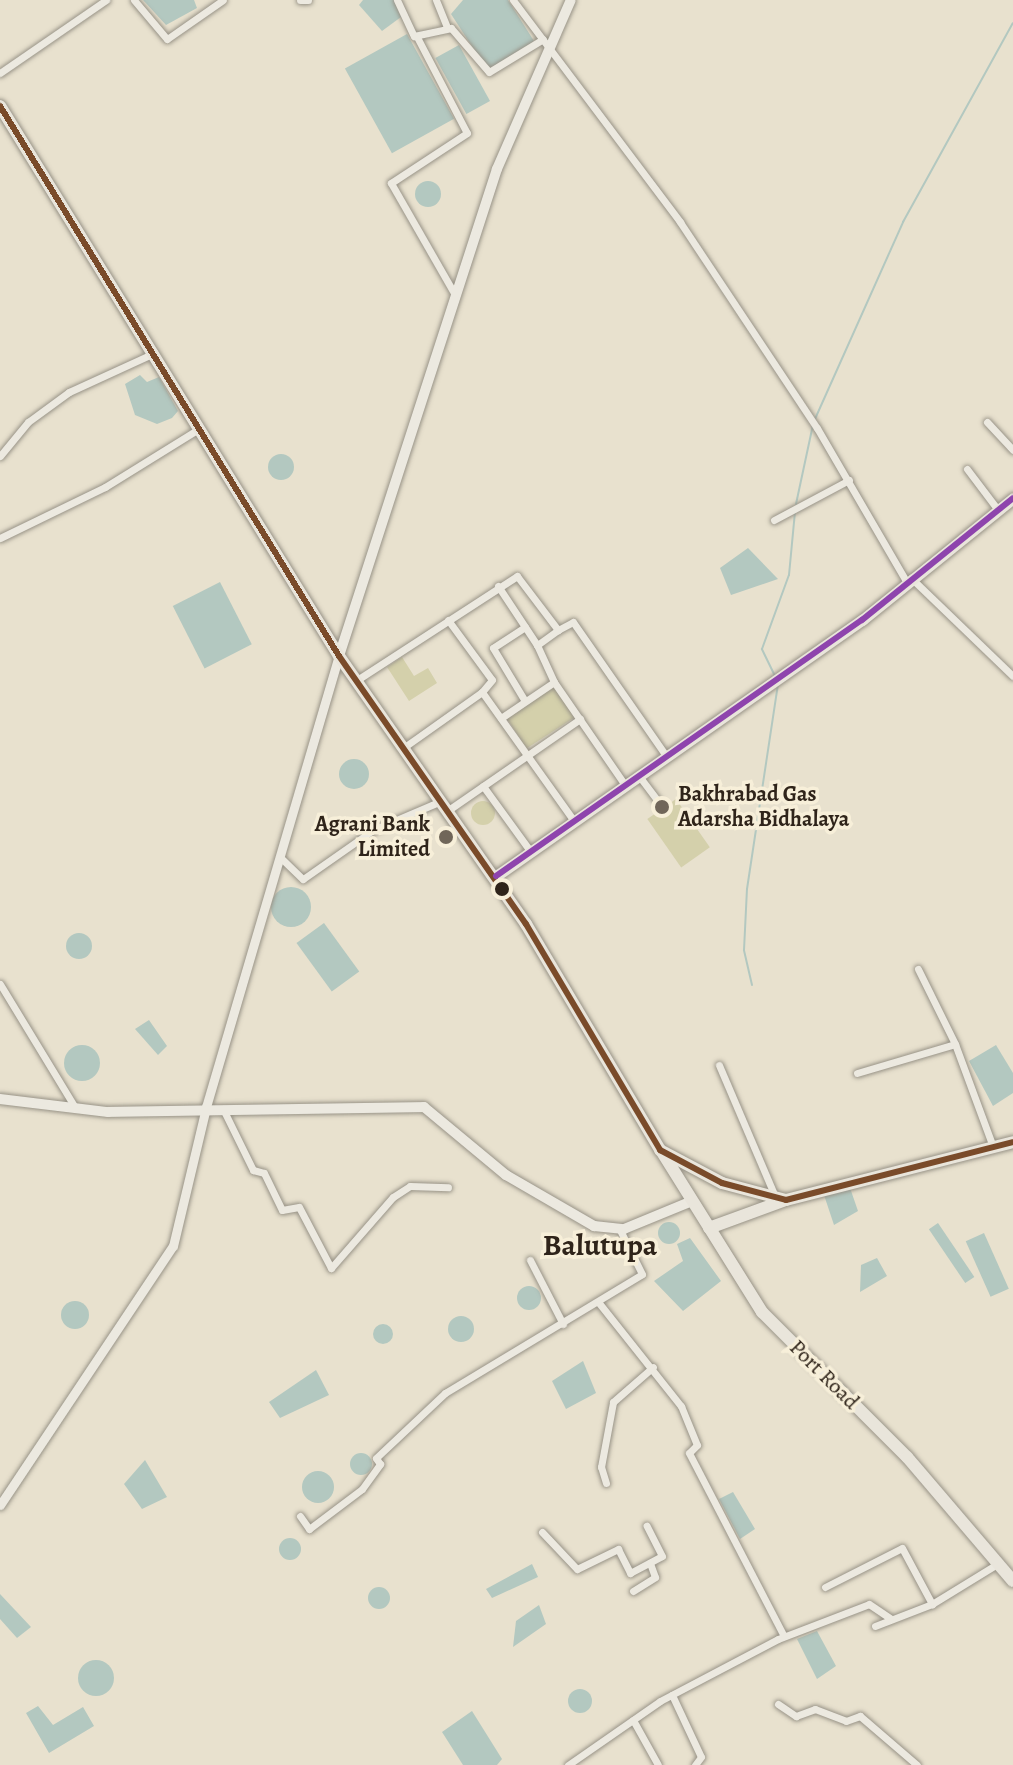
<!DOCTYPE html>
<html>
<head>
<meta charset="utf-8">
<style>
	body { margin:0 }
	#map { position:relative; width:1013px; height:1765px; overflow:hidden; background:#e8e1ce; font-family:Alegreya,serif }
	div>[style] { position:absolute }
	[style*='--x'] { left:calc(var(--x)*1px); top:calc(var(--y)*1px); width:calc(var(--w)*1px); rotate:calc(var(--a)*1deg) }
	.green>* { inset:0; background:#d4d0ab; transform-origin:0 0 }
	.round { border-radius:50% }
	.water>* { inset:0; background:#b3c8c0; transform-origin:0 0 }
	.stream>* { height:2px; margin:-1px; padding:0 1px; transform-origin:1px; border-radius:1px; background:#b3c8c0 }
	.roads { filter:drop-shadow(0 0 2px #989387) drop-shadow(0 0 2px #989387) }
	.minor>* { height:7px; margin:-3.5px; padding:0 3.5px; transform-origin:3.5px; border-radius:3.5px; background:#ece9e0 }
	.tertiary>* { height:9px; margin:-4.5px; padding:0 4.5px; transform-origin:4.5px; border-radius:4.5px; background:#ece9e0 }
	.secondary>* { height:10px; margin:-5px; padding:0 5px; transform-origin:5px; border-radius:5px; background:#ece9e0 }
	.primary>* { height:11px; margin:-5.5px; padding:0 5.5px; transform-origin:5.5px; border-radius:5.5px; background:#e9e5db }
	.trunk>* { height:12px; margin:-6px; padding:0 6px; transform-origin:6px; border-radius:6px; background:#e9e5db }
	.bus-1>* { height:6px; margin:-3px; padding:0 3px; transform-origin:3px; border-radius:3px; background:#7a4b2a }
	.bus-2>* { height:6px; margin:-3px; padding:0 3px; transform-origin:3px; border-radius:3px; background:#8e44ad }
	.dots>* { width:22px; height:22px; translate:-50% -50%; box-sizing:border-box; border:4px solid #f7efd9; border-radius:50% }
	span { translate:-50% -50%; white-space:nowrap; text-align:center; line-height:1.15; -webkit-text-stroke:7px #f7efd9; paint-order:stroke }
	.poi-label { font-size:22px; color:#2f241a; font-weight:700 }
	.left { translate:0 -50%; text-align:left }
	.right { translate:-100% -50%; text-align:right }
	.street-label { font-size:22px; color:#2f241a }
	.district-label { font-size:30px; color:#2f241a; font-weight:700 }
</style>
</head>
<body>
<div id="map">
	<div class="green">
		<div style="clip-path:polygon(402px 657px,414px 676px,428px 668px,437px 683px,409px 701px,387px 667px)"></div>
		<div style="left:555px;top:686px;width:37px;height:58px;rotate:57deg"></div>
		<div style="left:676px;top:799px;width:59px;height:35px;rotate:55deg"></div>
		<div class="round" style="left:471px;top:801px;width:24px;height:24px"></div>
	</div>
	<div class="water">
		<div style="clip-path:polygon(143px 0,194px 0,197px 8px,166px 25px)"></div>
		<div style="clip-path:polygon(363px 0,394px 0,401px 17px,382px 31px,359px 5px)"></div>
		<div style="clip-path:polygon(463px 0,508px 0,534px 41px,491px 69px,484px 65px,451px 14px)"></div>
		<div style="left:407px;top:34px;width:97px;height:71px;rotate:61deg"></div>
		<div style="left:459px;top:45px;width:64px;height:27px;rotate:61deg"></div>
		<div class="round" style="left:415px;top:181px;width:26px;height:26px"></div>
		<div style="clip-path:polygon(140px 375px,147px 382px,159px 377px,178px 411px,172px 418px,157px 424px,135px 415px,125px 384px)"></div>
		<div class="round" style="left:268px;top:454px;width:26px;height:26px"></div>
		<div style="clip-path:polygon(748px 548px,778px 579px,731px 595px,720px 568px)"></div>
		<div style="left:220px;top:582px;width:70px;height:53px;rotate:63deg"></div>
		<div class="round" style="left:339px;top:759px;width:30px;height:30px"></div>
		<div class="round" style="left:271px;top:887px;width:40px;height:40px"></div>
		<div style="left:324px;top:923px;width:60px;height:34px;rotate:54deg"></div>
		<div class="round" style="left:66px;top:933px;width:26px;height:26px"></div>
		<div style="clip-path:polygon(149px 1020px,167px 1046px,158px 1055px,135px 1029px)"></div>
		<div style="clip-path:polygon(996px 1045px,1013px 1073px,1013px 1093px,993px 1106px,969px 1061px)"></div>
		<div class="round" style="left:64px;top:1045px;width:36px;height:36px"></div>
		<div style="clip-path:polygon(849px 1185px,858px 1211px,834px 1225px,823px 1192px)"></div>
		<div class="round" style="left:658px;top:1222px;width:22px;height:22px"></div>
		<div style="left:938px;top:1223px;width:65px;height:11px;rotate:56deg"></div>
		<div style="left:984px;top:1233px;width:61px;height:20px;rotate:66deg"></div>
		<div style="clip-path:polygon(690px 1238px,721px 1281px,683px 1311px,654px 1281px,683px 1261px,677px 1244px)"></div>
		<div style="clip-path:polygon(877px 1258px,887px 1276px,860px 1292px,861px 1265px)"></div>
		<div class="round" style="left:517px;top:1286px;width:24px;height:24px"></div>
		<div class="round" style="left:61px;top:1301px;width:28px;height:28px"></div>
		<div class="round" style="left:448px;top:1316px;width:26px;height:26px"></div>
		<div class="round" style="left:373px;top:1324px;width:20px;height:20px"></div>
		<div style="clip-path:polygon(583px 1361px,596px 1393px,566px 1409px,552px 1381px)"></div>
		<div style="clip-path:polygon(316px 1370px,329px 1395px,280px 1418px,269px 1402px)"></div>
		<div class="round" style="left:350px;top:1453px;width:22px;height:22px"></div>
		<div style="clip-path:polygon(145px 1460px,167px 1497px,142px 1509px,124px 1484px)"></div>
		<div class="round" style="left:302px;top:1471px;width:32px;height:32px"></div>
		<div style="clip-path:polygon(733px 1492px,755px 1529px,740px 1539px,719px 1499px)"></div>
		<div class="round" style="left:279px;top:1538px;width:22px;height:22px"></div>
		<div style="clip-path:polygon(532px 1564px,538px 1577px,492px 1598px,486px 1589px)"></div>
		<div class="round" style="left:368px;top:1587px;width:22px;height:22px"></div>
		<div style="clip-path:polygon(0 1594px,31px 1627px,17px 1638px,0 1619px)"></div>
		<div style="clip-path:polygon(539px 1605px,546px 1624px,513px 1647px,516px 1621px)"></div>
		<div style="clip-path:polygon(817px 1631px,836px 1666px,817px 1679px,797px 1639px)"></div>
		<div class="round" style="left:78px;top:1660px;width:36px;height:36px"></div>
		<div class="round" style="left:568px;top:1689px;width:24px;height:24px"></div>
		<div style="clip-path:polygon(38px 1706px,53px 1725px,83px 1707px,94px 1726px,49px 1753px,26px 1713px)"></div>
		<div style="clip-path:polygon(472px 1711px,502px 1759px,497px 1765px,463px 1765px,442px 1732px)"></div>
	</div>
	<div class="stream">
		<div style="--x:815;--y:419;--w:216;--a:-65.9"></div>
		<div style="--x:903;--y:222;--w:227;--a:-61.1"></div>
		<div style="--x:796;--y:504;--w:81;--a:-77.9"></div>
		<div style="--x:775;--y:676;--w:30;--a:-116"></div>
		<div style="--x:762;--y:649;--w:79;--a:-70"></div>
		<div style="--x:789;--y:575;--w:64;--a:-84.6"></div>
		<div style="--x:752;--y:985;--w:36;--a:-103"></div>
		<div style="--x:744;--y:950;--w:61;--a:-87.2"></div>
		<div style="--x:747;--y:889;--w:206;--a:-81.4"></div>
	</div>
	<div class="roads">
		<div class="minor">
			<div style="--x:134;--y:0;--w:51;--a:49.8"></div>
			<div style="--x:167;--y:39;--w:68;--a:-34.9"></div>
			<div style="--x:300;--y:0;--w:8;--a:0"></div>
			<div style="--x:397;--y:0;--w:40;--a:65"></div>
			<div style="--x:414;--y:36;--w:38;--a:-12"></div>
			<div style="--x:451;--y:28;--w:58;--a:49.2"></div>
			<div style="--x:489;--y:72;--w:63;--a:-31.4"></div>
			<div style="--x:436;--y:0;--w:29;--a:68"></div>
			<div style="--x:513;--y:0;--w:278;--a:53"></div>
			<div style="--x:680;--y:222;--w:247;--a:56.4"></div>
			<div style="--x:817;--y:428;--w:175;--a:59.8"></div>
			<div style="--x:417;--y:37;--w:108;--a:62.5"></div>
			<div style="--x:467;--y:133;--w:91;--a:146.7"></div>
			<div style="--x:391;--y:183;--w:127;--a:60.2"></div>
			<div style="--x:0;--y:73;--w:129;--a:-34.6"></div>
			<div style="--x:987;--y:422;--w:38;--a:47"></div>
			<div style="--x:0;--y:456;--w:44;--a:-50.5"></div>
			<div style="--x:28;--y:422;--w:51;--a:-36.2"></div>
			<div style="--x:69;--y:392;--w:94;--a:-24.6"></div>
			<div style="--x:967;--y:469;--w:51;--a:52.9"></div>
			<div style="--x:774;--y:520;--w:85;--a:-28.1"></div>
			<div style="--x:0;--y:538;--w:117;--a:-25.9"></div>
			<div style="--x:105;--y:487;--w:112;--a:-31.8"></div>
			<div style="--x:911;--y:578;--w:141;--a:43.9"></div>
			<div style="--x:498;--y:586;--w:71;--a:56.5"></div>
			<div style="--x:448;--y:620;--w:74;--a:53.7"></div>
			<div style="--x:492;--y:680;--w:16;--a:130"></div>
			<div style="--x:525;--y:627;--w:38;--a:147"></div>
			<div style="--x:493;--y:648;--w:62;--a:58.9"></div>
			<div style="--x:558;--y:630;--w:17;--a:-28"></div>
			<div style="--x:573;--y:622;--w:163;--a:55.2"></div>
			<div style="--x:357;--y:680;--w:191;--a:-33"></div>
			<div style="--x:517;--y:576;--w:68;--a:52.8"></div>
			<div style="--x:558;--y:630;--w:26;--a:144"></div>
			<div style="--x:537;--y:645;--w:41;--a:65.3"></div>
			<div style="--x:501;--y:718;--w:64;--a:-34.2"></div>
			<div style="--x:554;--y:682;--w:125;--a:55.4"></div>
			<div style="--x:403;--y:748;--w:97;--a:-35.3"></div>
			<div style="--x:482;--y:692;--w:158;--a:54.5"></div>
			<div style="--x:639;--y:776;--w:35;--a:53"></div>
			<div style="--x:483;--y:786;--w:82;--a:54"></div>
			<div style="--x:447;--y:811;--w:162;--a:-34.7"></div>
			<div style="--x:282;--y:859;--w:29;--a:44"></div>
			<div style="--x:303;--y:879;--w:85;--a:-35"></div>
			<div style="--x:373;--y:830;--w:74;--a:-23.1"></div>
			<div style="--x:918;--y:969;--w:84;--a:63.7"></div>
			<div style="--x:0;--y:984;--w:146;--a:58.7"></div>
			<div style="--x:719;--y:1065;--w:142;--a:66.9"></div>
			<div style="--x:857;--y:1073;--w:102;--a:-16.5"></div>
			<div style="--x:955;--y:1044;--w:110;--a:69.7"></div>
			<div style="--x:223;--y:1109;--w:68;--a:63.8"></div>
			<div style="--x:253;--y:1170;--w:11;--a:15"></div>
			<div style="--x:264;--y:1173;--w:41;--a:64.1"></div>
			<div style="--x:282;--y:1210;--w:17;--a:-10"></div>
			<div style="--x:299;--y:1207;--w:69;--a:62.3"></div>
			<div style="--x:331;--y:1268;--w:94;--a:-48.9"></div>
			<div style="--x:393;--y:1197;--w:20;--a:-33"></div>
			<div style="--x:410;--y:1186;--w:38;--a:2"></div>
			<div style="--x:530;--y:1260;--w:72;--a:62.7"></div>
			<div style="--x:599;--y:1303;--w:132;--a:51.5"></div>
			<div style="--x:681;--y:1406;--w:42;--a:67.7"></div>
			<div style="--x:697;--y:1445;--w:11;--a:135"></div>
			<div style="--x:689;--y:1453;--w:206;--a:62.6"></div>
			<div style="--x:606;--y:1483;--w:17;--a:-107"></div>
			<div style="--x:601;--y:1467;--w:66;--a:-79.5"></div>
			<div style="--x:613;--y:1402;--w:53;--a:-41.2"></div>
			<div style="--x:300;--y:1516;--w:16;--a:55"></div>
			<div style="--x:309;--y:1529;--w:66;--a:-37"></div>
			<div style="--x:362;--y:1489;--w:31;--a:-54"></div>
			<div style="--x:380;--y:1464;--w:7;--a:-124"></div>
			<div style="--x:376;--y:1458;--w:95;--a:-43.3"></div>
			<div style="--x:445;--y:1393;--w:230;--a:-31.1"></div>
			<div style="--x:642;--y:1274;--w:51;--a:-116.6"></div>
			<div style="--x:542;--y:1532;--w:51;--a:46.6"></div>
			<div style="--x:577;--y:1569;--w:46;--a:-26"></div>
			<div style="--x:618;--y:1549;--w:27;--a:63"></div>
			<div style="--x:630;--y:1573;--w:36;--a:-28"></div>
			<div style="--x:662;--y:1556;--w:34;--a:-117"></div>
			<div style="--x:825;--y:1587;--w:86;--a:-26.9"></div>
			<div style="--x:902;--y:1548;--w:64;--a:61.8"></div>
			<div style="--x:633;--y:1591;--w:26;--a:-32"></div>
			<div style="--x:655;--y:1577;--w:15;--a:-110"></div>
			<div style="--x:875;--y:1626;--w:61;--a:-21.1"></div>
			<div style="--x:932;--y:1604;--w:76;--a:-31.6"></div>
			<div style="--x:672;--y:1695;--w:68;--a:64.9"></div>
			<div style="--x:701;--y:1757;--w:10;--a:127"></div>
			<div style="--x:778;--y:1704;--w:22;--a:34"></div>
			<div style="--x:796;--y:1716;--w:20;--a:-20"></div>
			<div style="--x:815;--y:1709;--w:33;--a:21"></div>
			<div style="--x:846;--y:1721;--w:15;--a:-20"></div>
			<div style="--x:860;--y:1716;--w:75;--a:40.7"></div>
			<div style="--x:633;--y:1720;--w:51;--a:60.9"></div>
			<div style="--x:568;--y:1765;--w:112;--a:-34.8"></div>
			<div style="--x:660;--y:1701;--w:133;--a:-27.7"></div>
			<div style="--x:778;--y:1639;--w:97;--a:-21"></div>
			<div style="--x:869;--y:1604;--w:25;--a:34"></div>
		</div>
		<div class="tertiary">
			<div style="--x:0;--y:1505;--w:311;--a:-56.3"></div>
			<div style="--x:173;--y:1246;--w:143;--a:-76.6"></div>
			<div style="--x:206;--y:1107;--w:470;--a:-73.6"></div>
		</div>
		<div class="secondary">
			<div style="--x:339;--y:656;--w:512;--a:-72.03"></div>
			<div style="--x:497;--y:169;--w:184;--a:-66.4"></div>
			<div style="--x:0;--y:1099;--w:109;--a:6.9"></div>
			<div style="--x:108;--y:1112;--w:316;--a:-0.9"></div>
			<div style="--x:424;--y:1107;--w:107;--a:39.7"></div>
			<div style="--x:506;--y:1175;--w:102;--a:30.1"></div>
			<div style="--x:594;--y:1226;--w:30;--a:6"></div>
			<div style="--x:624;--y:1229;--w:74;--a:-22.4"></div>
		</div>
		<div class="primary">
			<div style="--x:496;--y:876;--w:447;--a:-35"></div>
			<div style="--x:862;--y:620;--w:194;--a:-38.9"></div>
		</div>
		<div class="trunk">
			<div style="--x:0;--y:106;--w:646;--a:58.35"></div>
			<div style="--x:339;--y:656;--w:327;--a:55.1"></div>
			<div style="--x:526;--y:924;--w:263;--a:59.3"></div>
			<div style="--x:660;--y:1150;--w:70;--a:28"></div>
			<div style="--x:722;--y:1183;--w:66;--a:14.9"></div>
			<div style="--x:786;--y:1200;--w:234;--a:-14.3"></div>
			<div style="--x:662;--y:1152;--w:189;--a:58"></div>
			<div style="--x:762;--y:1312;--w:205;--a:45"></div>
			<div style="--x:907;--y:1457;--w:163;--a:49.5"></div>
			<div style="--x:709;--y:1228;--w:79;--a:-20"></div>
		</div>
	</div>
	<div class="bus-1">
		<div style="--x:0;--y:106;--w:646;--a:58.35"></div>
		<div style="--x:339;--y:656;--w:327;--a:55.1"></div>
		<div style="--x:526;--y:924;--w:263;--a:59.3"></div>
		<div style="--x:660;--y:1150;--w:70;--a:28"></div>
		<div style="--x:722;--y:1183;--w:66;--a:14.9"></div>
		<div style="--x:786;--y:1200;--w:234;--a:-14.3"></div>
	</div>
	<div class="bus-2">
		<div style="--x:496;--y:876;--w:447;--a:-35"></div>
		<div style="--x:862;--y:620;--w:194;--a:-38.9"></div>
	</div>
	<div class="dots">
		<div style="left:662px;top:807px;background:#706659"></div>
		<div style="left:446px;top:837px;background:#706659"></div>
		<div style="left:502px;top:889px;background:#2f241a"></div>
	</div>
	<div class="poi-label">
		<span class="left" style="left:678px;top:807px">Bakhrabad Gas<br>Adarsha Bidhalaya</span>
		<span class="right" style="left:430px;top:837px">Agrani Bank<br>Limited</span>
	</div>
	<div class="street-label">
		<span style="left:824px;top:1375px;rotate:45deg">Port Road</span>
	</div>
	<div class="district-label">
		<span style="left:600px;top:1245px">Balutupa</span>
	</div>
</div>
</body>
</html>
